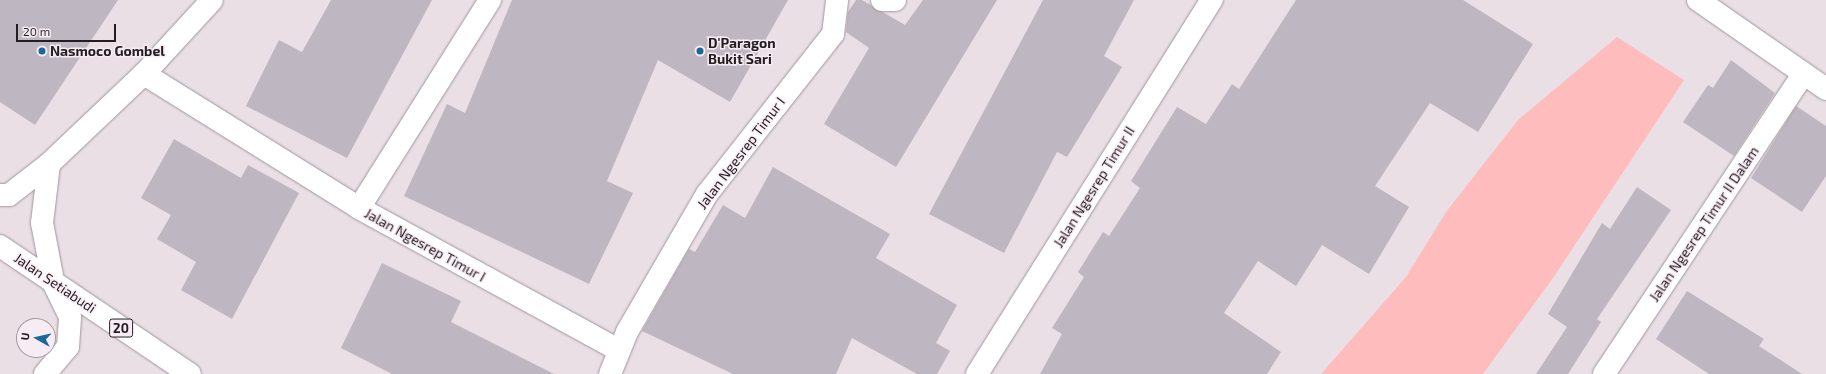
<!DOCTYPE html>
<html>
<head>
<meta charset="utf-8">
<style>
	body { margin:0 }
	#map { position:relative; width:1826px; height:374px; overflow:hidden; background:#ebdfe6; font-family:"Exo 2",sans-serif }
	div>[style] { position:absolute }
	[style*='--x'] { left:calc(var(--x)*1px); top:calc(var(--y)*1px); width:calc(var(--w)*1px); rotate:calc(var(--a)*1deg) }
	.green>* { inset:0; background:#ffbcbc }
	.building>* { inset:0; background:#beb6c0 }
	.roads { filter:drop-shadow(0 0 1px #9f959b) drop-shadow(0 0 1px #9f959b) }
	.minor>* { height:22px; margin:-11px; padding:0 11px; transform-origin:11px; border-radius:11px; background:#fff }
	.tertiary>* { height:22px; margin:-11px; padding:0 11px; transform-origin:11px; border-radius:11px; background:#fff }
	.trunk>* { height:22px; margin:-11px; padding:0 11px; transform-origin:11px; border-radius:11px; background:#fff }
	.dots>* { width:11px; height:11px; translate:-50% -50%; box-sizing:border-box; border:2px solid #f8ecf4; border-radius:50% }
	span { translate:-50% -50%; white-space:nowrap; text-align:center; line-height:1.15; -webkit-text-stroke:3px #f8ecf4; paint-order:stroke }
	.shield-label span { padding:1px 3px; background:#f8ecf4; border:1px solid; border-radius:3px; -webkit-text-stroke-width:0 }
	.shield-label { font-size:13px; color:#221e21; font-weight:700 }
	.poi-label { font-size:14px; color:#221e21; font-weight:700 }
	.left { translate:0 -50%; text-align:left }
	.street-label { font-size:14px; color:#221e21 }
	.north { position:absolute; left:16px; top:318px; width:40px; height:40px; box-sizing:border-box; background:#f8ecf4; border:1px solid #a29aa0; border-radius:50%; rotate:278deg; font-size:11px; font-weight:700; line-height:16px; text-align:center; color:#221e21 }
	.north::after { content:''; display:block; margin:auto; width:14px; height:18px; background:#1a689b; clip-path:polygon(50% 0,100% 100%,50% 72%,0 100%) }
	.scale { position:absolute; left:16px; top:24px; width:100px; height:18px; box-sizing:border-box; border:2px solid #221e21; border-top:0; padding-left:5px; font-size:12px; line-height:14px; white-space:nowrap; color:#221e21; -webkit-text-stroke:3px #f8ecf4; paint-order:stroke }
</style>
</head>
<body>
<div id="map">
	<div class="green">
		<div style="clip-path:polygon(1617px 37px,1684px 80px,1553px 278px,1483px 374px,1321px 374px,1406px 277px,1446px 212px,1518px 120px)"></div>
	</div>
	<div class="building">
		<div style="clip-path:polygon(0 0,118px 0,35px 125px,0 102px)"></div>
		<div style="clip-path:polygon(331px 0,432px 0,347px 158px,246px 106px,279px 40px,302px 52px)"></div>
		<div style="clip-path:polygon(512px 0,788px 0,730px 102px,658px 60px,607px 181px,633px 193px,589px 284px,404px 196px,447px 104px,465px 113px)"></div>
		<div style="clip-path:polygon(856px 0,862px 0,905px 25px,923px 0,997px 0,896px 167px,824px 124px,869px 48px,846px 32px,848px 12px)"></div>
		<div style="clip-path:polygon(1043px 0,1134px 0,1104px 56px,1122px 67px,1067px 157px,1057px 152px,1004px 253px,929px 214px)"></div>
		<div style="clip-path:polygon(1296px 0,1463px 0,1533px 44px,1478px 132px,1430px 103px,1375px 186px,1409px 207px,1369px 274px,1322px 245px,1296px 286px,1258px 261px,1224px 313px,1281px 352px,1267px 374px,1040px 374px,1062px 334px,1052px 328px,1084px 277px,1078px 272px,1103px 232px,1109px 236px,1140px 188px,1131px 181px,1177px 107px,1206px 124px,1232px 84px,1239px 89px)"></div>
		<div style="clip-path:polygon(1731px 60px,1775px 93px,1734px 156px,1683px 122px,1708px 85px,1713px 88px)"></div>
		<div style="clip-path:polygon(1796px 106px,1826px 126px,1826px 176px,1802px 212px,1751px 178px)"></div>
		<div style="clip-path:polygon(174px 139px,241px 178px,248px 165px,299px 193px,232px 319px,181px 290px,196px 262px,157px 239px,171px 215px,141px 198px)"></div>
		<div style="clip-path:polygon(773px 167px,890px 234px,876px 258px,957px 305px,936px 343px,950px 351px,937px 374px,917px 374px,852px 338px,836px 374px,733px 374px,642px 331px,689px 249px,695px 252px,723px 205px,745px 218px)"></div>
		<div style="clip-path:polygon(1637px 187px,1671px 210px,1597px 319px,1601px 322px,1568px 374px,1536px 374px,1567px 327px,1548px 314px,1602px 223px,1610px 229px)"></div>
		<div style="clip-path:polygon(382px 263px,461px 301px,451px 322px,554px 374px,392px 374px,341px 348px)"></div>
		<div style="clip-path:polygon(1687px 291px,1764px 339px,1759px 346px,1802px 374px,1709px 374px,1656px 339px)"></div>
	</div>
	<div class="roads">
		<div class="minor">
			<div style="--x:882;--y:0;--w:13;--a:0"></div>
			<div style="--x:1698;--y:0;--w:156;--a:34.8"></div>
			<div style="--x:144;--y:74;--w:253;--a:31.9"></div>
			<div style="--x:359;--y:208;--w:295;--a:28.7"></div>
			<div style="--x:359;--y:208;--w:246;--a:-57.8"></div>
			<div style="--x:610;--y:374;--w:45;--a:-68"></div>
			<div style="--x:627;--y:332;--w:160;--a:-59.9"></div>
			<div style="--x:707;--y:194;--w:204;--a:-51.8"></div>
			<div style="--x:833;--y:34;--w:34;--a:-83"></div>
			<div style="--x:977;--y:374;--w:442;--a:-57.9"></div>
			<div style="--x:1604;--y:374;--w:360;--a:-56.4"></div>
		</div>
		<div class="tertiary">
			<div style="--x:0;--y:195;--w:9;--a:0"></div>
			<div style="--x:9;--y:195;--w:51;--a:-37.8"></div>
			<div style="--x:53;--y:281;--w:59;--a:-100.7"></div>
			<div style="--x:42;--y:223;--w:59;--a:-83.2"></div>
			<div style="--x:49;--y:164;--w:131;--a:-43.5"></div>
			<div style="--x:144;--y:74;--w:100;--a:-47.4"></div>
		</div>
		<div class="trunk">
			<div style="--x:0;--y:246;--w:229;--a:34"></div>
			<div style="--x:45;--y:374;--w:35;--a:-50"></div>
			<div style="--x:68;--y:347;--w:30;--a:-86"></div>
			<div style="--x:70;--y:317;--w:39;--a:-116"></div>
		</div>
	</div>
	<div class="dots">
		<div style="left:42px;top:51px;background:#1a689b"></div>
		<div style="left:700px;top:51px;background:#1a689b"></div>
	</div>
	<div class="shield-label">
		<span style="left:121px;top:328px">20</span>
	</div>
	<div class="poi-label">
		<span class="left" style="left:708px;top:51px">D'Paragon<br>Bukit Sari</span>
		<span class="left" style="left:50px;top:51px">Nasmoco Gombel</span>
	</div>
	<div class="street-label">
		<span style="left:741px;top:153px;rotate:-53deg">Jalan Ngesrep Timur I</span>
		<span style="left:1094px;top:187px;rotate:-58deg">Jalan Ngesrep Timur II</span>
		<span style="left:1704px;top:224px;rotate:-56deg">Jalan Ngesrep Timur II Dalam</span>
		<span style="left:425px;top:245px;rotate:29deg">Jalan Ngesrep Timur I</span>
		<span style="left:55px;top:283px;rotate:34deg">Jalan Setiabudi</span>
	</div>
	<div class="north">U</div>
	<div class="scale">20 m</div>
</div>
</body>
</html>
